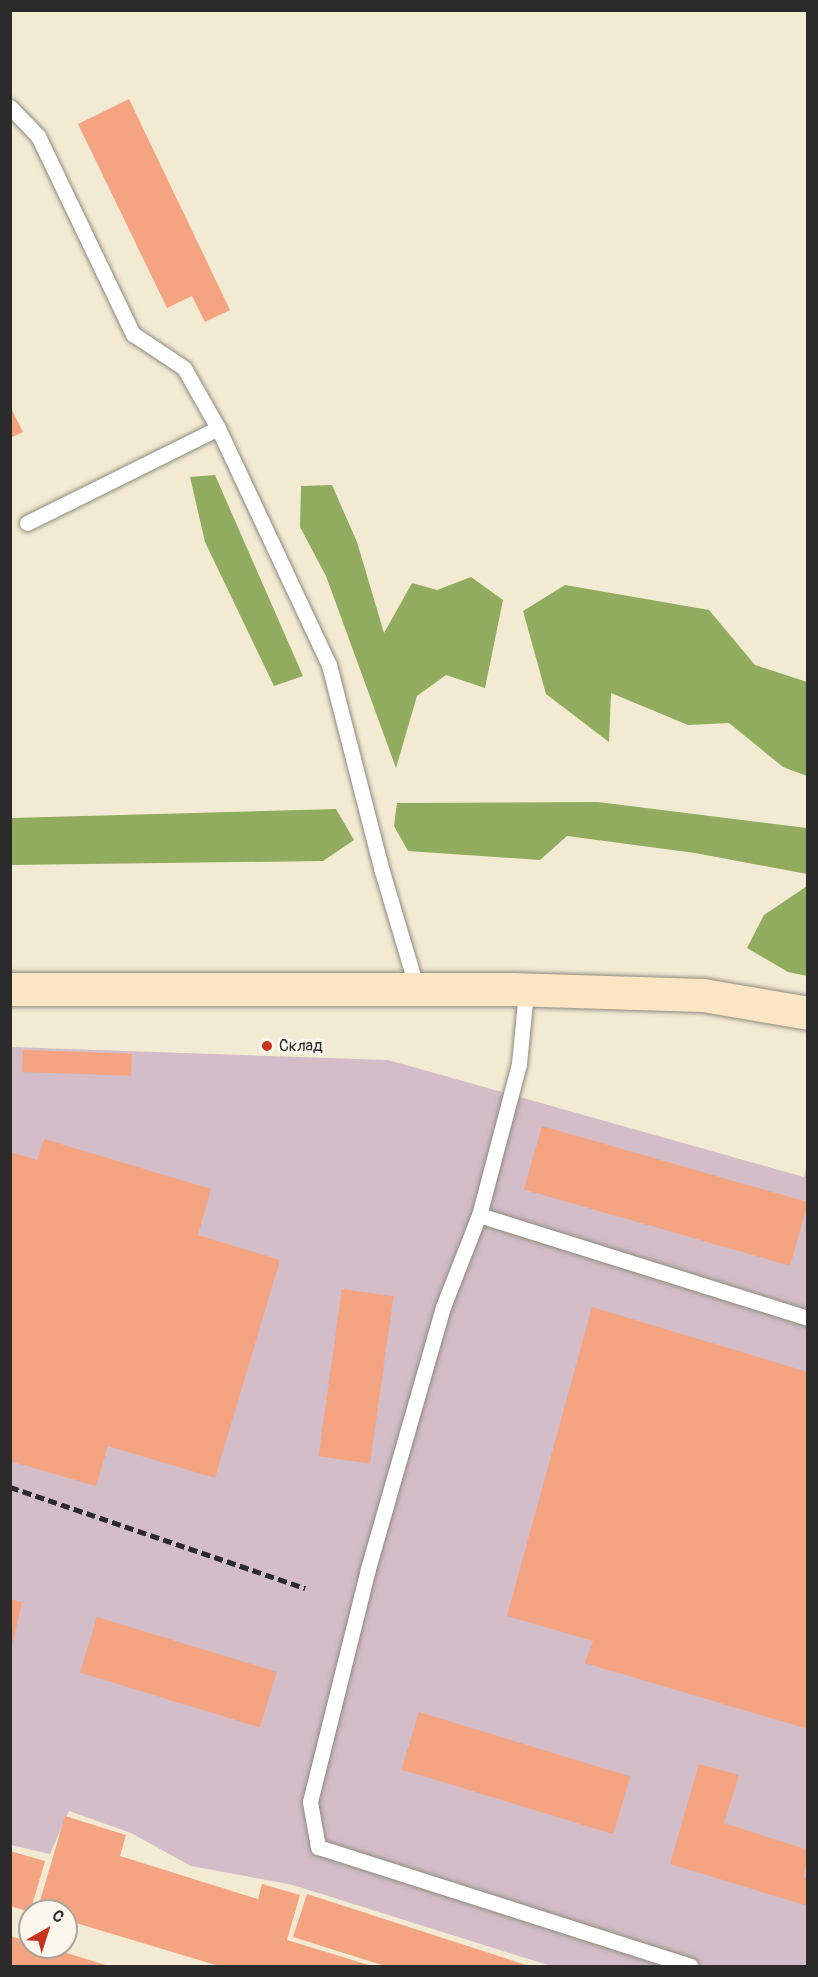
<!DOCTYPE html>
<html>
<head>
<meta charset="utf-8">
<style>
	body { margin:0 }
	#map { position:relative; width:818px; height:1977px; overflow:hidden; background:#f3ead3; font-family:Pangolin,sans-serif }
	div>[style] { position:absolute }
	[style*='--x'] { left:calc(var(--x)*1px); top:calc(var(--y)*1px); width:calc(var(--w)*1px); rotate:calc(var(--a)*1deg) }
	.industrial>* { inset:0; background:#d2bdc8 }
	.forest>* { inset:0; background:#91ac5e }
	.building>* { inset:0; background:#f4a481; transform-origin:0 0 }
	.roads { filter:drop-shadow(0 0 2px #8f8a7f) drop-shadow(0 0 2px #8f8a7f) }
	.lane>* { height:15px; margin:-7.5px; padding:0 7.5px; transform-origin:7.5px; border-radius:7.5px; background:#fff }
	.secondary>* { height:33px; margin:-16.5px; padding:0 16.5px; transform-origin:16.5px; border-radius:16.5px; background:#fbe6c4 }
	.rail>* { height:4.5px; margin-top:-2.25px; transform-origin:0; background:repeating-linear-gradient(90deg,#2b2b2b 0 9px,transparent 0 13.5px) }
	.dots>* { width:16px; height:16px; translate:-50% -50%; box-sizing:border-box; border:3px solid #fbf7ec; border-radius:50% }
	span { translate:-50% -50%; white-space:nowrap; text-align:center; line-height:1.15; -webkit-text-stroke:6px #fbf7ec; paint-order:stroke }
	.poi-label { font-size:16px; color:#2b2b2b }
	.left { translate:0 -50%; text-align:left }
	.frame { position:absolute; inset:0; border:12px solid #2b2b2b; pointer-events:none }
	.north { position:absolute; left:18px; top:1899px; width:60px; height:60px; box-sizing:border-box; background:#fbf7ec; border:2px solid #a8a59f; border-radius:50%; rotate:39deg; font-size:16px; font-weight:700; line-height:24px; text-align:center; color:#2b2b2b }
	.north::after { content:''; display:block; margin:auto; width:21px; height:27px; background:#c8321e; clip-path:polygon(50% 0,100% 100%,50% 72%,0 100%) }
</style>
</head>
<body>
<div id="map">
	<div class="industrial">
		<div style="clip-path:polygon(11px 1047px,388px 1060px,804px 1177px,807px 1164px,807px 1966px,551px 1966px,293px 1885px,191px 1866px,131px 1833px,69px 1811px,50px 1854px,11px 1845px)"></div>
	</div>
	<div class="forest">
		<div style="clip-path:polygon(215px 475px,303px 676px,274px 686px,205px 542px,190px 477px)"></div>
		<div style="clip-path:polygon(332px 485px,357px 542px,384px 633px,412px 583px,437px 590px,471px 577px,503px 600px,485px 688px,446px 675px,417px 696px,396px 768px,326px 576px,300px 527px,301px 486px)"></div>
		<div style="clip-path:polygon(565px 585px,709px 610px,755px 665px,807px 682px,807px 776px,783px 767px,729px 723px,688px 725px,611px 693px,609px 742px,546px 694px,523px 611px)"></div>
		<div style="clip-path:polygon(598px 802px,807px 828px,807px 874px,695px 853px,567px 836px,540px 860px,408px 851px,394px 826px,397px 803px)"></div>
		<div style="clip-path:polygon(336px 809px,354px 840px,323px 861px,11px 865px,11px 818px)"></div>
		<div style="clip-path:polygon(807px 886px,807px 976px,788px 972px,747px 948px,764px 915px)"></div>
	</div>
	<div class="building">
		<div style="clip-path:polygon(129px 99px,230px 310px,205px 322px,192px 296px,167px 308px,78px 124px)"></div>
		<div style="clip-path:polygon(10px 406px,23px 432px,10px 438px)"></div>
		<div style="left:23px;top:1050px;width:109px;height:22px;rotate:2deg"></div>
		<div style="left:542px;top:1126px;width:277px;height:66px;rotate:16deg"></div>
		<div style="clip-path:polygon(44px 1139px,211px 1189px,198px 1235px,280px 1260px,215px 1478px,108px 1446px,96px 1486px,10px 1461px,10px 1152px,37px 1160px)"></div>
		<div style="left:342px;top:1289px;width:52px;height:169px;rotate:8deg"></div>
		<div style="clip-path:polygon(592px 1307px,808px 1372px,808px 1729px,585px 1663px,593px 1641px,507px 1616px)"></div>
		<div style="clip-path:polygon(10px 1599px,22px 1602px,11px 1650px,10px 1650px)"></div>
		<div style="left:97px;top:1617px;width:188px;height:58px;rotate:17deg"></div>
		<div style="left:419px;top:1712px;width:221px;height:60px;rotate:17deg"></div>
		<div style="clip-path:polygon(699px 1764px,739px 1775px,724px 1823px,808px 1850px,804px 1877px,808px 1878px,808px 1906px,670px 1864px)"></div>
		<div style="clip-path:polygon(65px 1816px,126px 1835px,120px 1856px,258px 1899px,262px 1884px,300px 1895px,287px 1940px,372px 1966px,219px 1966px,66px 1920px,66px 1911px,37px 1911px)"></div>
		<div style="clip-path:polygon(10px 1851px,45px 1861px,30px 1912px,10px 1906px)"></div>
		<div style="clip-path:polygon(307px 1894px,529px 1966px,385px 1966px,293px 1937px)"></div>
		<div style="clip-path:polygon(10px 1936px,30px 1942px,30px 1947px,47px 1947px,109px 1966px,10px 1966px)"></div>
	</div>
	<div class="roads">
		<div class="lane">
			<div style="--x:10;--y:107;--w:40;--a:46"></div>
			<div style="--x:38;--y:136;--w:220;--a:64.4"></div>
			<div style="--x:133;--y:334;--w:61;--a:33.7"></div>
			<div style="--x:184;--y:368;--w:69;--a:60.5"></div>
			<div style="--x:27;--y:523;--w:213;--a:-26.4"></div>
			<div style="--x:218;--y:428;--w:262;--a:64.9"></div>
			<div style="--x:329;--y:665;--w:213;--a:75.6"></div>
			<div style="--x:382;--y:871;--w:123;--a:73.5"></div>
			<div style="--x:526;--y:991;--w:73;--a:95.5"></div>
			<div style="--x:519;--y:1064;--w:156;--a:104.8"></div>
			<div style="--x:479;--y:1215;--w:345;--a:17.4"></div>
			<div style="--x:479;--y:1215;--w:99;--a:111.4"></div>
			<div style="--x:443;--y:1307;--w:273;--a:106"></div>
			<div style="--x:368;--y:1569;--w:240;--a:104"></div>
			<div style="--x:310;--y:1802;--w:46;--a:79.9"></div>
			<div style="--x:318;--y:1847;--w:391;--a:17.7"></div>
		</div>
		<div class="secondary">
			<div style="--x:10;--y:989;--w:500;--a:0"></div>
			<div style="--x:510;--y:989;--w:193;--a:1.8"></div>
			<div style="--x:703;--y:995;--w:107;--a:9.7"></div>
		</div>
	</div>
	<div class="rail">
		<div style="--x:10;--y:1487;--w:312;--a:18.9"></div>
	</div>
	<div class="dots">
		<div style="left:267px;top:1046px;background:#c8321e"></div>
	</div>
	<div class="poi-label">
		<span class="left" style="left:279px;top:1046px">Склад</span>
	</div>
	<div class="frame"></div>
	<div class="north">С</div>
</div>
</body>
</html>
